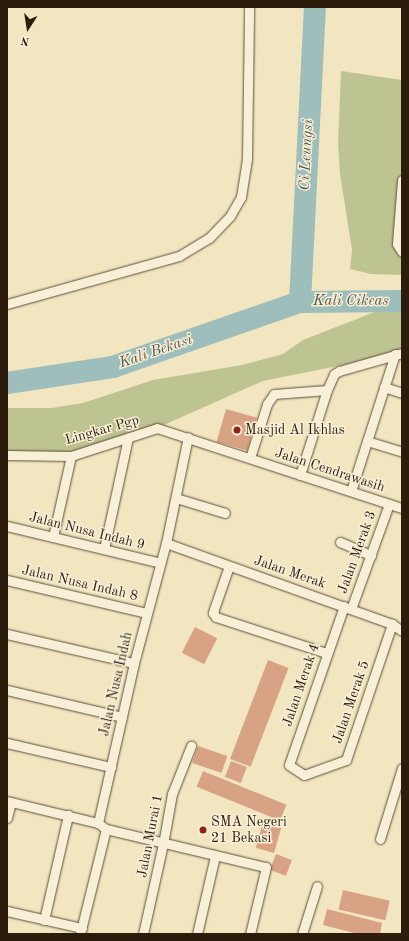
<!DOCTYPE html>
<html>
<head>
<meta charset="utf-8">
<style>
	body { margin:0 }
	#map { position:relative; width:409px; height:941px; overflow:hidden; background:#f2e6c1; font-family:"Old Standard TT",serif }
	div>[style] { position:absolute }
	[style*='--x'] { left:calc(var(--x)*1px); top:calc(var(--y)*1px); width:calc(var(--w)*1px); rotate:calc(var(--a)*1deg) }
	.green>* { inset:0; background:#bec491 }
	.river>* { height:22px; margin:-11px; padding:0 11px; transform-origin:11px; border-radius:11px; background:#9dbeba }
	.building>* { inset:0; background:#d8a284; transform-origin:0 0 }
	.roads { filter:drop-shadow(0 0 1px #5d4e38) drop-shadow(0 0 1px #5d4e38) }
	.minor>* { height:9px; margin:-4.5px; padding:0 4.5px; transform-origin:4.5px; border-radius:4.5px; background:#f7efd7 }
	.dots>* { width:11px; height:11px; translate:-50% -50%; box-sizing:border-box; border:2px solid #f7efd7; border-radius:50% }
	span { translate:-50% -50%; white-space:nowrap; text-align:center; line-height:1.15; -webkit-text-stroke:3px #f7efd7; paint-order:stroke }
	.street-label { font-size:14px; color:#2b1c0b }
	.poi-label { font-size:14px; color:#2b1c0b }
	.left { translate:0 -50%; text-align:left }
	.water-label { font-size:15px; color:#535548; font-style:italic }
	.frame { position:absolute; inset:0; border:8px solid #2b1c0b; pointer-events:none }
	.north { position:absolute; left:8px; top:8px; width:40px; height:40px; -webkit-text-stroke:3px #f7efd7; paint-order:stroke; rotate:192deg; font-size:11px; font-weight:700; line-height:16px; text-align:center; color:#2b1c0b }
	.north::after { content:''; display:block; margin:auto; width:14px; height:18px; background:#2b1c0b; clip-path:polygon(50% 0,100% 100%,50% 72%,0 100%) }
</style>
</head>
<body>
<div id="map">
	<div class="green">
		<div style="clip-path:polygon(341px 71px,402px 80px,402px 180px,398px 244px,402px 252px,402px 275px,371px 274px,350px 269px,352px 250px,340px 174px,338px 144px)"></div>
		<div style="clip-path:polygon(402px 306px,402px 353px,263px 381px,157px 428px,71px 456px,7px 455px,7px 408px,52px 408px,83px 403px,153px 380px,242px 365px,283px 354px,303px 340px,385px 308px)"></div>
	</div>
	<div class="river">
		<div style="--x:300;--y:302;--w:295;--a:-87.1"></div>
		<div style="--x:7;--y:383;--w:107;--a:-8.6"></div>
		<div style="--x:113;--y:367;--w:198;--a:-19.2"></div>
		<div style="--x:300;--y:302;--w:102;--a:-0.6"></div>
	</div>
	<div class="building">
		<div style="left:226px;top:409px;width:32px;height:34px;rotate:16deg"></div>
		<div style="left:195px;top:627px;width:25px;height:29px;rotate:27deg"></div>
		<div style="left:268px;top:660px;width:22px;height:106px;rotate:21deg"></div>
		<div style="left:198px;top:746px;width:31px;height:18px;rotate:19deg"></div>
		<div style="left:231px;top:761px;width:17px;height:17px;rotate:21deg"></div>
		<div style="left:203px;top:771px;width:90px;height:17px;rotate:22deg"></div>
		<div style="left:264px;top:819px;width:19px;height:30px;rotate:16deg"></div>
		<div style="left:276px;top:854px;width:17px;height:17px;rotate:21deg"></div>
		<div style="left:343px;top:890px;width:48px;height:20px;rotate:13deg"></div>
		<div style="clip-path:polygon(327px 909px,382px 923px,380px 934px,358px 934px,323px 925px)"></div>
	</div>
	<div class="roads">
		<div class="minor">
			<div style="--x:402;--y:180;--w:64;--a:94.5"></div>
			<div style="--x:397;--y:244;--w:9;--a:58"></div>
			<div style="--x:7;--y:304;--w:179;--a:-15.6"></div>
			<div style="--x:179;--y:256;--w:35;--a:-31"></div>
			<div style="--x:209;--y:238;--w:30;--a:-46"></div>
			<div style="--x:230;--y:216;--w:22;--a:-60"></div>
			<div style="--x:241;--y:197;--w:39;--a:-81"></div>
			<div style="--x:247;--y:158;--w:151;--a:-89.2"></div>
			<div style="--x:384;--y:387;--w:19;--a:18"></div>
			<div style="--x:367;--y:441;--w:37;--a:17"></div>
			<div style="--x:7;--y:455;--w:64;--a:0.9"></div>
			<div style="--x:71;--y:456;--w:90;--a:-18"></div>
			<div style="--x:157;--y:428;--w:258;--a:18.1"></div>
			<div style="--x:250;--y:458;--w:57;--a:-72.5"></div>
			<div style="--x:267;--y:404;--w:12;--a:-55"></div>
			<div style="--x:274;--y:394;--w:53;--a:-4.3"></div>
			<div style="--x:327;--y:390;--w:17;--a:-66"></div>
			<div style="--x:334;--y:374;--w:6;--a:-31"></div>
			<div style="--x:339;--y:371;--w:66;--a:-15.9"></div>
			<div style="--x:300;--y:475;--w:89;--a:-72.4"></div>
			<div style="--x:351;--y:491;--w:144;--a:-72.2"></div>
			<div style="--x:176;--y:498;--w:51;--a:17"></div>
			<div style="--x:7;--y:526;--w:158;--a:13.5"></div>
			<div style="--x:53;--y:537;--w:83;--a:-77.5"></div>
			<div style="--x:340;--y:542;--w:34;--a:23"></div>
			<div style="--x:166;--y:543;--w:240;--a:19.7"></div>
			<div style="--x:392;--y:624;--w:12;--a:35"></div>
			<div style="--x:104;--y:549;--w:114;--a:-77.8"></div>
			<div style="--x:229;--y:566;--w:46;--a:109.2"></div>
			<div style="--x:214;--y:609;--w:4;--a:104"></div>
			<div style="--x:213;--y:613;--w:5;--a:53"></div>
			<div style="--x:216;--y:617;--w:116;--a:18.1"></div>
			<div style="--x:7;--y:580;--w:144;--a:13.3"></div>
			<div style="--x:344;--y:606;--w:168;--a:109.1"></div>
			<div style="--x:289;--y:765;--w:18;--a:34"></div>
			<div style="--x:304;--y:775;--w:45;--a:-19.7"></div>
			<div style="--x:346;--y:760;--w:144;--a:-71.3"></div>
			<div style="--x:351;--y:609;--w:112;--a:-70.1"></div>
			<div style="--x:7;--y:634;--w:130;--a:12.9"></div>
			<div style="--x:7;--y:690;--w:118;--a:13.2"></div>
			<div style="--x:7;--y:743;--w:107;--a:13"></div>
			<div style="--x:7;--y:801;--w:94;--a:13.6"></div>
			<div style="--x:7;--y:818;--w:16;--a:-76"></div>
			<div style="--x:106;--y:829;--w:164;--a:13.4"></div>
			<div style="--x:266;--y:867;--w:69;--a:103.4"></div>
			<div style="--x:380;--y:839;--w:74;--a:-72.8"></div>
			<div style="--x:7;--y:911;--w:77;--a:12.8"></div>
			<div style="--x:44;--y:920;--w:108;--a:-77.1"></div>
			<div style="--x:80;--y:934;--w:108;--a:-76.1"></div>
			<div style="--x:106;--y:829;--w:10;--a:-143"></div>
			<div style="--x:98;--y:823;--w:164;--a:-77.3"></div>
			<div style="--x:134;--y:663;--w:124;--a:-75.1"></div>
			<div style="--x:166;--y:543;--w:108;--a:-78.3"></div>
			<div style="--x:143;--y:934;--w:92;--a:-77.5"></div>
			<div style="--x:163;--y:844;--w:51;--a:-79.8"></div>
			<div style="--x:172;--y:794;--w:52;--a:-68.4"></div>
			<div style="--x:197;--y:934;--w:80;--a:-77"></div>
			<div style="--x:302;--y:934;--w:50;--a:-72.6"></div>
		</div>
	</div>
	<div class="dots">
		<div style="left:237px;top:430px;background:#8f2418"></div>
		<div style="left:203px;top:830px;background:#8f2418"></div>
	</div>
	<div class="street-label">
		<span style="left:102px;top:430px;rotate:-16deg">Lingkar Pgp</span>
		<span style="left:330px;top:470px;rotate:18deg">Jalan Cendrawasih</span>
		<span style="left:87px;top:531px;rotate:14deg">Jalan Nusa Indah 9</span>
		<span style="left:357px;top:552px;rotate:-70deg">Jalan Merak 3</span>
		<span style="left:290px;top:572px;rotate:19deg">Jalan Merak</span>
		<span style="left:80px;top:583px;rotate:13deg">Jalan Nusa Indah 8</span>
		<span style="left:116px;top:684px;rotate:-77deg">Jalan Nusa Indah</span>
		<span style="left:301px;top:685px;rotate:-71deg">Jalan Merak 4</span>
		<span style="left:351px;top:702px;rotate:-71deg">Jalan Merak 5</span>
		<span style="left:150px;top:836px;rotate:-79deg">Jalan Murai 1</span>
	</div>
	<div class="poi-label">
		<span class="left" style="left:245px;top:430px">Masjid Al Ikhlas</span>
		<span class="left" style="left:211px;top:830px">SMA Negeri<br>21 Bekasi</span>
	</div>
	<div class="water-label">
		<span style="left:307px;top:155px;rotate:-87deg">Ci Leungsi</span>
		<span style="left:351px;top:302px">Kali Cikeas</span>
		<span style="left:156px;top:352px;rotate:-19deg">Kali Bekasi</span>
	</div>
	<div class="frame"></div>
	<div class="north">N</div>
</div>
</body>
</html>
